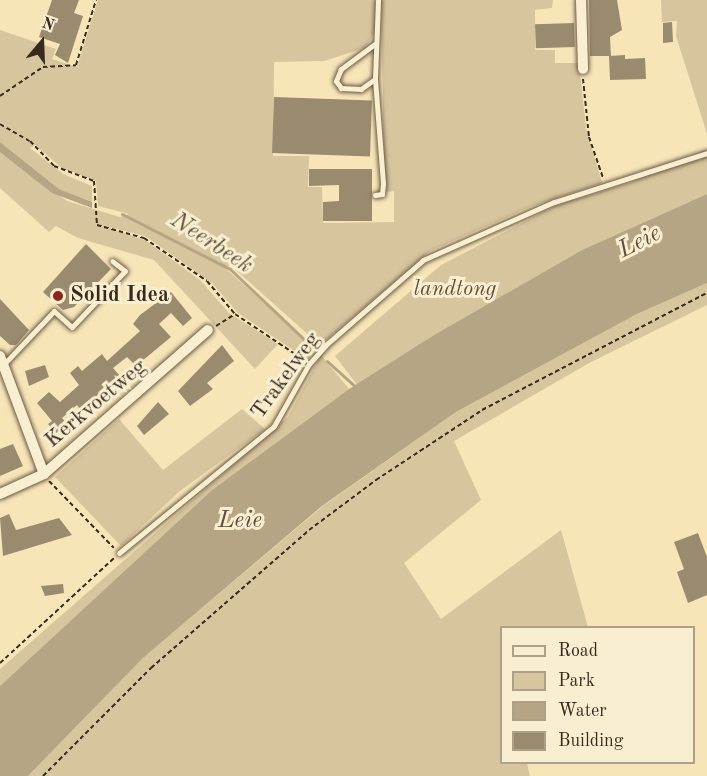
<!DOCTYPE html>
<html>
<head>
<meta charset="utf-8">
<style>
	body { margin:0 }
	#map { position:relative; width:707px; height:776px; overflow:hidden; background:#f7e5b8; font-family:"Old Standard TT",serif }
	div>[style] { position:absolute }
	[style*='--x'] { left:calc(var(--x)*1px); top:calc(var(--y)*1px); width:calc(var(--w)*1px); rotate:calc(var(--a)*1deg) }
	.green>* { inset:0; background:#d7c59e }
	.water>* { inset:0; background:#b6a584 }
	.stream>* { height:3px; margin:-1.5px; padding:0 1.5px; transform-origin:1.5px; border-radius:1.5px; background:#b6a584 }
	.building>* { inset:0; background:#9b8b6e; transform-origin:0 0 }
	.path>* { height:2px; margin-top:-1px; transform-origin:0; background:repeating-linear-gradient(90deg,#382a1e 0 4.5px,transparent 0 7.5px) }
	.roads { filter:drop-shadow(0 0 2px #685944) drop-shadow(0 0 2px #685944) }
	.service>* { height:5px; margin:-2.5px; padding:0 2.5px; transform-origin:2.5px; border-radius:2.5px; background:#faeed1 }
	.minor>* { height:10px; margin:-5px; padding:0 5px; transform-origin:5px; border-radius:5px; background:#faeed1 }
	.dots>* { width:16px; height:16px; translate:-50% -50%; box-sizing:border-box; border:3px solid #faeed1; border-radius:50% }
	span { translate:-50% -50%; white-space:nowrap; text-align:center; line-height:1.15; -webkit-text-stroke:6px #faeed1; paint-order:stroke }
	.park-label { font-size:22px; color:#60513e; font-style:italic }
	.poi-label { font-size:22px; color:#382a1e; font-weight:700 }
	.left { translate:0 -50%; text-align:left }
	.street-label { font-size:22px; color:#382a1e }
	.water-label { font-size:24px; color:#5e4f3d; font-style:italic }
	.legend { position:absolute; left:500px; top:626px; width:195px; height:138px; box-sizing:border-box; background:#faeed1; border:2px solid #aca089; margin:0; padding:8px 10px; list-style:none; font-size:18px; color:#382a1e }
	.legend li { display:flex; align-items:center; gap:12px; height:30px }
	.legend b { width:30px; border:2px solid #aca089 }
	.north { position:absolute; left:12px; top:12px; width:60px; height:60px; -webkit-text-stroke:4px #faeed1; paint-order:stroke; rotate:19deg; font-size:16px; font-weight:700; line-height:24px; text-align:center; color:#382a1e }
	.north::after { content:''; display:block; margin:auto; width:21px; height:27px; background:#382a1e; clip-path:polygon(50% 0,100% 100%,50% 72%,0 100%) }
</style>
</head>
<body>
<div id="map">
	<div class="green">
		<div style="clip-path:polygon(98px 0,375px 0,375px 32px,365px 48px,324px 61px,274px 62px,273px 156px,309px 156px,308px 187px,322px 187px,323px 223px,394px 222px,394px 191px,387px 192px,384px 160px,381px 0,553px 0,552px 8px,535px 10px,535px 50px,555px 50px,555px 63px,579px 63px,586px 128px,602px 183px,532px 206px,430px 251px,320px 345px,230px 265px,225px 268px,316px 349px,308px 360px,238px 313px,212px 283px,145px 236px,101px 225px,145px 240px,200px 280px,229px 313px,278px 344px,255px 369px,154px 260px,78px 238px,56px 226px,49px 232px,0 188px,0 152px,67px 201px,120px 217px,129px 214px,98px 206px,96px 181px,62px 168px,35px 145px,30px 148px,63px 174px,92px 186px,92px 202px,59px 189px,0 142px,0 126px,6px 126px,0 122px,0 30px,56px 49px,52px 59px,77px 67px)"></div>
		<div style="clip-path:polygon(661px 0,707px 0,707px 134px,676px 36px,677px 21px,662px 22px)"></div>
		<div style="clip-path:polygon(707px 149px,707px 194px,582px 250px,434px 335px,358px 386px,335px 356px,441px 265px,557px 205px,630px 183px)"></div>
		<div style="clip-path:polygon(707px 283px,707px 305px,591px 362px,454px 441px,481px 500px,404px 563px,441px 619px,561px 530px,588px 627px,502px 628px,502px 762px,527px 763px,530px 776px,28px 776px,143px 658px,323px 506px,456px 412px,637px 314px)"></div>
		<div style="clip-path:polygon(321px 355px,349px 389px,212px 490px,0 686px,0 669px,288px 417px)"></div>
		<div style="clip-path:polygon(242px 409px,265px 429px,180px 491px,121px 546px,55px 477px,119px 419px,163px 470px)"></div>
	</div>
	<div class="water">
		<div style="clip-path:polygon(0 142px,59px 189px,92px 202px,92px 208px,52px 193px,0 152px)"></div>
		<div style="clip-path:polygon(707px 194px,707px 283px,637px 314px,456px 412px,322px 506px,143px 658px,28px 776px,0 776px,0 686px,212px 490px,349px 389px,434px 335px,582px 250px)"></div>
	</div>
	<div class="stream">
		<div style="--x:122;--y:214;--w:121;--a:27"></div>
		<div style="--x:230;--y:269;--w:112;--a:43.5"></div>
		<div style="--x:327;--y:361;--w:40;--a:42"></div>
	</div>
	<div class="building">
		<div style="clip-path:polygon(52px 0,79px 0,74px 13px,83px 16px,68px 63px,55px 55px,60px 44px,39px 37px)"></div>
		<div style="clip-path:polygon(589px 0,617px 0,622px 30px,610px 37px,611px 56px,590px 56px)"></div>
		<div style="clip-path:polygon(672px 22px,673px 42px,663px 43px,663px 23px)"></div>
		<div style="left:574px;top:23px;width:24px;height:39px;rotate:88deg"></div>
		<div style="clip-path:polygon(625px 55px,625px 59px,645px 58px,646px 79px,610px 80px,609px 56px)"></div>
		<div style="left:274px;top:97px;width:98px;height:56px;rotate:2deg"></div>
		<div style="clip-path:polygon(309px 169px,372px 169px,372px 221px,323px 221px,323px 202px,339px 201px,339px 185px,309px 186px)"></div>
		<div style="clip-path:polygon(86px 244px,111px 269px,74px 307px,63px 310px,43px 292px)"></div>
		<div style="clip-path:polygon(171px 292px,192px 318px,183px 326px,171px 313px,159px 324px,171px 337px,136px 366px,127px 357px,113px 368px,121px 377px,80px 409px,77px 405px,62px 418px,67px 424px,56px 433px,48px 424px,52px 421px,37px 403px,49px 392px,60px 402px,79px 385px,70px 373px,78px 366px,82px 371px,102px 354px,107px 361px,140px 331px,133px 324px,140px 315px)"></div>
		<div style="clip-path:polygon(0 299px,29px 330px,16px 345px,10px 345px,0 336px)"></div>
		<div style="clip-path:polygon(222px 345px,234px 361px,207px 383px,213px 389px,190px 406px,178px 391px)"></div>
		<div style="clip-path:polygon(45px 365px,49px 377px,29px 386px,25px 371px)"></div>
		<div style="clip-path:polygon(158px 402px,169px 414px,144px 435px,137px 426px)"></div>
		<div style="clip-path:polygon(13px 444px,23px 466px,0 476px,0 449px)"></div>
		<div style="clip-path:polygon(9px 514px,16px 530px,59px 518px,72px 535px,3px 556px,0 518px)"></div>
		<div style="clip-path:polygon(698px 533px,707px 557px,707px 595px,688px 603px,677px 572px,684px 569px,674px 542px)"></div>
		<div style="clip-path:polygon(63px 584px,64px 593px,45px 596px,41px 586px)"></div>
	</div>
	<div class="path">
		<div style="--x:583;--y:79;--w:58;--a:84.1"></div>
		<div style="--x:589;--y:137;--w:43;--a:71.1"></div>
		<div style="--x:0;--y:96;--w:52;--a:-34"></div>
		<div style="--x:43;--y:67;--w:33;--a:-3"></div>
		<div style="--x:76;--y:65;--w:68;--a:-72.9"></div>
		<div style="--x:0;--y:124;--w:34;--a:30"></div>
		<div style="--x:30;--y:141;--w:35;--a:46"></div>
		<div style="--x:54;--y:166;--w:43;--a:20.6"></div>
		<div style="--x:94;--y:181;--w:44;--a:86.1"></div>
		<div style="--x:97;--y:225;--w:49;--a:15.5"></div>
		<div style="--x:144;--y:238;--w:76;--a:34.3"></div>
		<div style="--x:207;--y:281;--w:43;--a:49.7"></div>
		<div style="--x:235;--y:314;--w:83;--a:33.7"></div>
		<div style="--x:216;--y:326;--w:22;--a:-32"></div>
		<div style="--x:49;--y:481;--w:93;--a:45.9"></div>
		<div style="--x:0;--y:663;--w:155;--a:-42.6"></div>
		<div style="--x:43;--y:776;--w:153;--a:-45"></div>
		<div style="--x:151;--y:668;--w:210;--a:-41.1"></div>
		<div style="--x:309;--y:530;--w:84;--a:-36.7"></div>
		<div style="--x:376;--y:480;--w:127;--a:-33.4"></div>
		<div style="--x:482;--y:410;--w:254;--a:-27.5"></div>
	</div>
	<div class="roads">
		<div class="service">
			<div style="--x:376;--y:43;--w:44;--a:143.4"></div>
			<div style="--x:341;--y:69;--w:13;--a:113"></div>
			<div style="--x:336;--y:81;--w:9;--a:54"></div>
			<div style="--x:341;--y:88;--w:20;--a:3"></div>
			<div style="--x:361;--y:89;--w:17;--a:-36"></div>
			<div style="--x:375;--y:79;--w:79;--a:-87.8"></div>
			<div style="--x:375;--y:79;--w:105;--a:85.6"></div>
			<div style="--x:383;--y:184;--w:10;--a:96"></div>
			<div style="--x:382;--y:194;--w:7;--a:172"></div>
			<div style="--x:3;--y:365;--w:74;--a:-46.6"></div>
			<div style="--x:54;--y:311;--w:24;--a:42"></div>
			<div style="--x:72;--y:327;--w:77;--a:-46.6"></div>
			<div style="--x:125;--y:271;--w:16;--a:-142"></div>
			<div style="--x:119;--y:553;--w:200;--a:-39.3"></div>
			<div style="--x:274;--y:426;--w:71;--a:-60.6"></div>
			<div style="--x:309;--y:364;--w:28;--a:-48"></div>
			<div style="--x:328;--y:343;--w:126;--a:-41.1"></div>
			<div style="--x:423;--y:260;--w:143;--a:-23.9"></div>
			<div style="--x:554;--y:202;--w:161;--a:-17.8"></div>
		</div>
		<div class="minor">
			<div style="--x:581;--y:0;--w:69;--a:88.3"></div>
			<div style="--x:0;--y:356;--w:126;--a:69.6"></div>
			<div style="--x:0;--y:494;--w:48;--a:-24.4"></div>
			<div style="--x:44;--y:474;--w:218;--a:-41.3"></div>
		</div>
	</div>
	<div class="dots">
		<div style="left:58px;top:296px;background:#8f2418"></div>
	</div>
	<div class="park-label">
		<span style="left:455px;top:290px">landtong</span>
	</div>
	<div class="poi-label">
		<span class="left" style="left:70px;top:296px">Solid Idea</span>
	</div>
	<div class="street-label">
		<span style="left:286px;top:376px;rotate:-54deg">Trakelweg</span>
		<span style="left:96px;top:404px;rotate:-40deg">Kerkvoetweg</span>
	</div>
	<div class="water-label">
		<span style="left:640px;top:243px;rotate:-27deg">Leie</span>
		<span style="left:211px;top:244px;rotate:33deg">Neerbeek</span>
		<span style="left:240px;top:522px">Leie</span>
	</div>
	<ul class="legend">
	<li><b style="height:8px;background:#faeed1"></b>Road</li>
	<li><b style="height:16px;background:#d7c59e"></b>Park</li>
	<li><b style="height:16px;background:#b6a584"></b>Water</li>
	<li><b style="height:16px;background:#9b8b6e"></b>Building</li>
	</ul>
	<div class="north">N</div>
</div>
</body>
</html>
